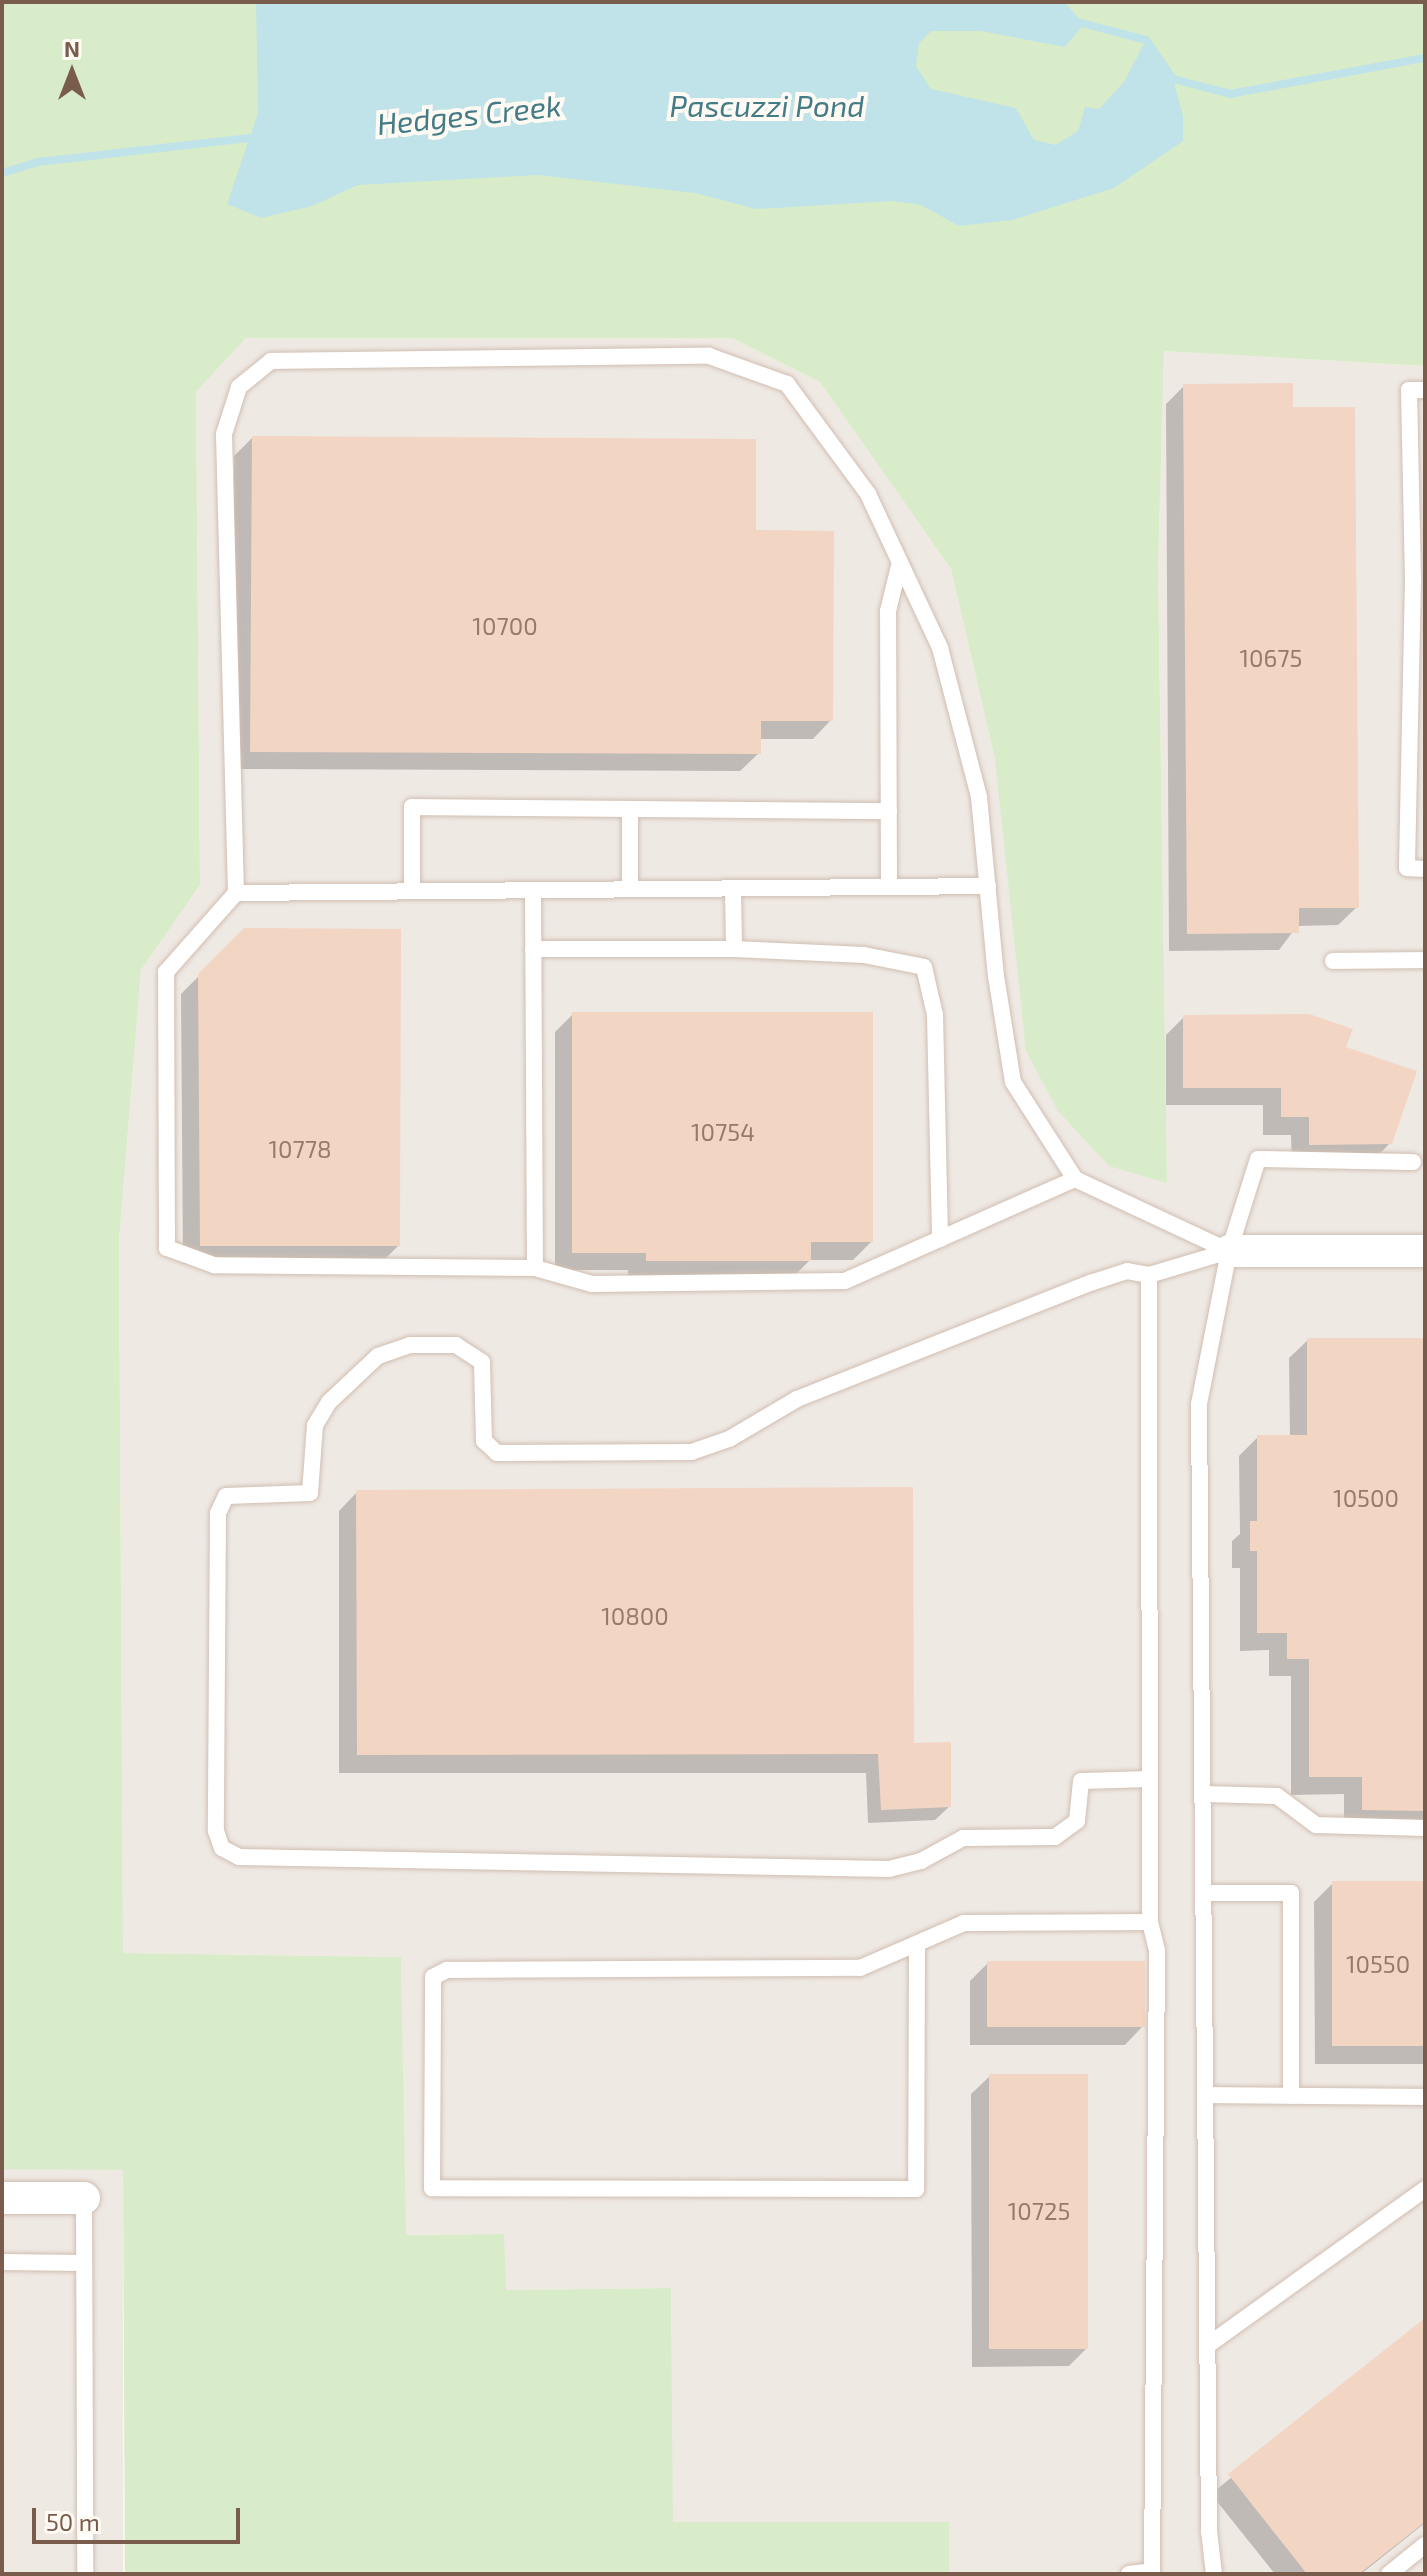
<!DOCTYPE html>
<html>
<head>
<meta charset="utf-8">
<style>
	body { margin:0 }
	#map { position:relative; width:1427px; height:2576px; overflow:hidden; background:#fdf6ec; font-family:"Exo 2",sans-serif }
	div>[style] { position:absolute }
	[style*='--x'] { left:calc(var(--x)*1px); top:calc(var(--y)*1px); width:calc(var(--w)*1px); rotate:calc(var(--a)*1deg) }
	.industrial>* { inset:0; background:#efe9e4; transform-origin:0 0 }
	.green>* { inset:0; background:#d8ecc9 }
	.water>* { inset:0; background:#bfe3e8 }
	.shadow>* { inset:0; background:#0003 }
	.stream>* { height:8px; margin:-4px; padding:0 4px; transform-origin:4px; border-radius:4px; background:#bfe3e8 }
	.building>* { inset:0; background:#f3d5c3; transform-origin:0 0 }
	.roads { filter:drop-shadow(0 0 2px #d1beb0) drop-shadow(0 0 2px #d1beb0) }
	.lane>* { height:16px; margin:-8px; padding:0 8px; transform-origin:8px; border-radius:8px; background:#fff }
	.street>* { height:32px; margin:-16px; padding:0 16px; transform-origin:16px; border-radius:16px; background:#fff }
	span { translate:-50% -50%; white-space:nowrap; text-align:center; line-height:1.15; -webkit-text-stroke:8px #fffaf3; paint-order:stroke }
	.number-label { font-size:24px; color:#987a6a }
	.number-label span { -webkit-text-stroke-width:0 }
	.water-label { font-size:30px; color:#437c86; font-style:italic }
	.frame { position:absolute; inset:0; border:4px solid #7a5c4d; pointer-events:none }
	.north { position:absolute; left:32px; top:32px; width:80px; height:80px; -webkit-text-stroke:6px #fffaf3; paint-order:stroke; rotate:0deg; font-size:22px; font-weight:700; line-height:32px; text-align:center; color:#7a5c4d }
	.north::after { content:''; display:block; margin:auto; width:28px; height:36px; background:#7a5c4d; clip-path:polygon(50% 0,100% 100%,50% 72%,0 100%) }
	.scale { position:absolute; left:32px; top:2508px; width:208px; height:36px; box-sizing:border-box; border:4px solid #7a5c4d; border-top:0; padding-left:10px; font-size:24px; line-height:28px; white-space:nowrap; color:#7a5c4d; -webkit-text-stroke:6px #fffaf3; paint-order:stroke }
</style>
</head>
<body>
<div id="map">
	<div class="industrial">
		<div style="clip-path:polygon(246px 338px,732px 338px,820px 382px,951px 569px,995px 759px,1167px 1183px,1158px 569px,1164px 351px,1425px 366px,1425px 2574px,949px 2574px,948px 2522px,672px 2522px,671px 2288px,505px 2290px,503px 2234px,405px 2235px,401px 1957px,123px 1953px,119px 1241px,141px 970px,200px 885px,196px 392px)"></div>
		<div style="left:2px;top:2169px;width:121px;height:405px"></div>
	</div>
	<div class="green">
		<div style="clip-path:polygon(2px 2px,1425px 2px,1425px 366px,1164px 351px,1158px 569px,1167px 1183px,1109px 1166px,1058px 1111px,1026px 1051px,995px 759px,951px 569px,820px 382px,732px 338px,246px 338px,196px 392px,200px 885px,141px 970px,119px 1241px,123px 1953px,401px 1957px,406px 2235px,504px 2234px,506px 2290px,671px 2288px,673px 2522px,949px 2522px,949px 2574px,125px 2574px,123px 2170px,2px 2169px)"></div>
	</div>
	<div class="water">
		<div style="clip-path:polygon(256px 2px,1064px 2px,1084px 24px,1065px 47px,981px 31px,931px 31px,919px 43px,916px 66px,931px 89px,1016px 108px,1034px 140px,1056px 145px,1078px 131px,1085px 107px,1099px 109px,1124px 82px,1146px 40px,1173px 79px,1183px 116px,1183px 141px,1114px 188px,1012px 220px,959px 226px,921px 205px,893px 201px,756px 209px,695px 193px,538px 175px,358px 185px,312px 206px,261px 218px,227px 204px,258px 113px)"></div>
	</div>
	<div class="shadow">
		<div style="clip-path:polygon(1184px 386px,1291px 409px,1357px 907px,1338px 925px,1297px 926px,1279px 950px,1169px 951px,1166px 404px)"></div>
		<div style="clip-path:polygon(252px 438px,754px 532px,831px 720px,813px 739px,759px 739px,759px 753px,740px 771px,233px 769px,234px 456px)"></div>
		<div style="clip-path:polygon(245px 930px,398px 1246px,380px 1264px,183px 1264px,181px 994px)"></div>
		<div style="clip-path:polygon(573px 1014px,871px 1242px,853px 1260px,810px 1260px,791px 1279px,628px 1279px,628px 1270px,555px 1270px,555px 1032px)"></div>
		<div style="clip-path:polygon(1184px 1017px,1344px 1048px,1390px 1143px,1372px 1162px,1292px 1162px,1291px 1135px,1263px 1135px,1263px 1105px,1166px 1105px,1166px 1035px)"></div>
		<div style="clip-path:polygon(1308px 1340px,1425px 1340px,1425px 1828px,1344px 1827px,1344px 1794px,1291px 1795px,1291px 1676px,1269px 1676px,1269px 1650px,1240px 1651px,1240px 1568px,1232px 1568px,1232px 1541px,1240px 1534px,1239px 1456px,1258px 1437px,1290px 1437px,1289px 1358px)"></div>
		<div style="clip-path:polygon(357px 1492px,912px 1745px,949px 1807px,935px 1820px,868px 1823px,866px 1773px,339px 1773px,339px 1511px)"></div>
		<div style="clip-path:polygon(1333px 1883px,1425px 1883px,1425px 2064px,1315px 2064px,1314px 1902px)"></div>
		<div style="clip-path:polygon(988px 1963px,1143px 2026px,1125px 2045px,970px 2045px,970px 1981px)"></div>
		<div style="clip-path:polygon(990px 2076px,1087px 2348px,1069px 2366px,972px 2367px,971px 2094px)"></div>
		<div style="clip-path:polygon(1425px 2321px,1425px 2523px,1361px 2574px,1275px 2574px,1211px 2494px)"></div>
	</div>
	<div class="stream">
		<div style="--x:1074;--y:21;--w:74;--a:14.8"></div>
		<div style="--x:1146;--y:40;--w:47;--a:55.3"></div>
		<div style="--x:1173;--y:79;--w:59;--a:14.7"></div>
		<div style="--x:1230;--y:94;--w:198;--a:-10.5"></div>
		<div style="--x:2;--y:173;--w:38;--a:-17"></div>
		<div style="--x:38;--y:162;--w:221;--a:-6.5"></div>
	</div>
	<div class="building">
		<div style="clip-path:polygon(1293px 383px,1293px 407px,1355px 407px,1359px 908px,1299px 908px,1299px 933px,1187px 934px,1183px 384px)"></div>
		<div style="clip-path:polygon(252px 436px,756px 439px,756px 530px,834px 531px,833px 721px,761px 721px,761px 754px,250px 752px)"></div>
		<div style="clip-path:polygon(244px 928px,401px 929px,400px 1246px,200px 1246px,198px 974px)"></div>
		<div style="clip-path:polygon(572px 1012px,873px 1012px,873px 1242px,811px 1242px,811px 1261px,646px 1261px,646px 1253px,572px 1253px)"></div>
		<div style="clip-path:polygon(1309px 1014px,1353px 1029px,1346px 1047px,1417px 1071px,1392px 1144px,1309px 1145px,1309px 1117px,1281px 1117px,1281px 1088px,1183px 1088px,1183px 1015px)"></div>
		<div style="clip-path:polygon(1307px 1338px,1425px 1338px,1425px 1811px,1362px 1810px,1362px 1777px,1309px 1777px,1309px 1659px,1287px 1659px,1287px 1633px,1257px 1633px,1257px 1551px,1250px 1551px,1250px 1521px,1257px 1521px,1257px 1435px,1307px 1435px)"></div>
		<div style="clip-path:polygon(913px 1487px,914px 1743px,951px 1742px,951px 1807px,881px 1810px,878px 1754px,357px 1755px,356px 1490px)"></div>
		<div style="left:1332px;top:1881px;width:93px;height:165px"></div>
		<div style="left:987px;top:1961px;width:158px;height:66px"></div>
		<div style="left:989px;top:2074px;width:99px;height:275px"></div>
		<div style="clip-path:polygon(1425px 2318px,1425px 2522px,1359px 2574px,1307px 2574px,1228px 2474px)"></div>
	</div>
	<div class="roads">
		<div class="lane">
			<div style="--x:1425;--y:390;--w:16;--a:180"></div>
			<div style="--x:1409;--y:390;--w:189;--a:88.8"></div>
			<div style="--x:1413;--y:579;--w:289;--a:91.2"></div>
			<div style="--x:1407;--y:868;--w:18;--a:3"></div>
			<div style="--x:889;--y:887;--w:276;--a:-90.2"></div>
			<div style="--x:888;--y:611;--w:50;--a:-76.2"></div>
			<div style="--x:630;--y:889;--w:80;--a:-90"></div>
			<div style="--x:733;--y:889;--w:60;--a:89"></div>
			<div style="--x:734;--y:949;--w:130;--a:2.6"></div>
			<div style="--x:864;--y:955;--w:61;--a:11.3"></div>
			<div style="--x:924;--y:967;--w:49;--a:77.1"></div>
			<div style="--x:935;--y:1015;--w:224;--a:88.7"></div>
			<div style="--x:533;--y:890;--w:378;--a:89.7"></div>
			<div style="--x:412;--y:891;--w:84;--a:-90"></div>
			<div style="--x:412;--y:807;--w:477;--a:0.5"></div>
			<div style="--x:236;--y:893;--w:752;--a:-0.53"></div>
			<div style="--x:533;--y:949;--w:201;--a:0"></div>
			<div style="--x:1333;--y:961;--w:92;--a:-0.6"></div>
			<div style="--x:1075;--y:1179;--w:252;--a:156.1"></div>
			<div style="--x:845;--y:1281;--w:253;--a:179.3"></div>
			<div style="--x:592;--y:1284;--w:59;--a:-164.3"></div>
			<div style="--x:535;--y:1268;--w:321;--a:-179.5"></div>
			<div style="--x:214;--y:1265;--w:50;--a:-160.1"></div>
			<div style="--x:167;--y:1248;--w:276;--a:-90.2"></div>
			<div style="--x:166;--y:972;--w:106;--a:-48.5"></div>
			<div style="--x:236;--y:893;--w:459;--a:-91.5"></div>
			<div style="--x:224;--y:434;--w:49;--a:-72.3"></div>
			<div style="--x:239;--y:387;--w:41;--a:-39.1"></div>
			<div style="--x:271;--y:361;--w:438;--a:-0.7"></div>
			<div style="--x:709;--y:356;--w:83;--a:19.7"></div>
			<div style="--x:787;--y:384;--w:137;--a:53.6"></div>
			<div style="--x:868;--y:494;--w:170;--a:64.9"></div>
			<div style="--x:940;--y:648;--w:154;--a:75.3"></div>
			<div style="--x:979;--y:797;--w:180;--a:84.6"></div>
			<div style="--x:996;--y:976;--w:107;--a:80.9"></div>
			<div style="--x:1013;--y:1082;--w:115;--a:57.4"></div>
			<div style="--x:1075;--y:1179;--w:170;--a:25.1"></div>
			<div style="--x:1149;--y:1275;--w:22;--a:-170"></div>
			<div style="--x:1127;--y:1271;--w:39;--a:162"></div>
			<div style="--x:1090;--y:1283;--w:315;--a:158.4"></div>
			<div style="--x:797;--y:1399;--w:79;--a:149.5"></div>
			<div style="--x:729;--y:1439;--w:39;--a:161"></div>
			<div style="--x:692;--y:1452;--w:195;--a:179.7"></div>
			<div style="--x:497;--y:1453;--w:18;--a:-137"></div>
			<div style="--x:484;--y:1441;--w:79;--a:-91.5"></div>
			<div style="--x:482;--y:1362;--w:31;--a:-147"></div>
			<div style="--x:456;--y:1345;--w:46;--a:180"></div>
			<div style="--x:410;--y:1345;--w:34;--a:161"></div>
			<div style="--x:378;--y:1356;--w:67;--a:136.8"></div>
			<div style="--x:329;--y:1402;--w:27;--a:121"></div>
			<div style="--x:315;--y:1425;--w:68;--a:94.2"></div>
			<div style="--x:310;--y:1493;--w:84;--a:178"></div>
			<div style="--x:226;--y:1496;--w:19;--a:115"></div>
			<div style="--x:218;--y:1513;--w:318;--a:90.4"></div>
			<div style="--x:216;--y:1831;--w:18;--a:71"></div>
			<div style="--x:222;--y:1848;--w:19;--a:28"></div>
			<div style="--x:239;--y:1857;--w:650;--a:1.06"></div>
			<div style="--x:889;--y:1869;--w:33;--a:-14"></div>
			<div style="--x:921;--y:1861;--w:48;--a:-28.7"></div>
			<div style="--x:963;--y:1838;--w:92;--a:-0.6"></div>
			<div style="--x:1055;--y:1837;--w:27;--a:-36"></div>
			<div style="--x:1077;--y:1821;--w:40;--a:-84.3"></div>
			<div style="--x:1081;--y:1781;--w:69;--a:-1.7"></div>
			<div style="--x:1203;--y:1794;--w:74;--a:1.5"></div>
			<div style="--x:1277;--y:1796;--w:49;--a:36.6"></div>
			<div style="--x:1316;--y:1825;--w:109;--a:1.6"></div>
			<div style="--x:1204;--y:1893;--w:87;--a:0"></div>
			<div style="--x:1291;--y:1893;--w:203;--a:90"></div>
			<div style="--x:1150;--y:1922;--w:30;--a:76"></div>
			<div style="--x:1157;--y:1951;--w:623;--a:90.46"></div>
			<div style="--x:917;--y:1945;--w:244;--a:90.2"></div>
			<div style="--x:916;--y:2189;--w:484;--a:-179.9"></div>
			<div style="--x:432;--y:2188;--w:211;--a:-89.7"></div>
			<div style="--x:433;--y:1977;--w:16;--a:-27"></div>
			<div style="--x:447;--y:1970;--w:413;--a:-0.3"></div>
			<div style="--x:860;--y:1968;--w:113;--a:-23.4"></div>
			<div style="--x:964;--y:1923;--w:186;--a:-0.3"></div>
			<div style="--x:1150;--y:1922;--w:647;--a:-90.09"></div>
			<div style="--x:1149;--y:1275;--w:84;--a:-16.7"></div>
			<div style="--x:1205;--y:2095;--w:220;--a:0.5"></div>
			<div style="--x:84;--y:2198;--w:376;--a:89.8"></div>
			<div style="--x:2;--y:2262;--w:82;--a:0.7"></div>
			<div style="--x:1208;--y:2345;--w:267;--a:-35.7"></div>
			<div style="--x:1129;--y:2574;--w:23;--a:-7"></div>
			<div style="--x:1214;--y:2574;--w:43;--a:-96.6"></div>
			<div style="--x:1209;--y:2531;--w:1127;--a:-90.51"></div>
			<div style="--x:1199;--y:1404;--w:156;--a:-78.9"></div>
			<div style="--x:1229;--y:1251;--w:96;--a:-72.5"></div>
			<div style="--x:1258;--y:1159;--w:155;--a:1.1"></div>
			<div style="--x:1389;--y:2574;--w:46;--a:-38.9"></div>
		</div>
		<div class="street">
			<div style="--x:1229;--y:1251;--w:196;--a:0"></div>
			<div style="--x:2;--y:2198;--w:82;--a:0"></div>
		</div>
	</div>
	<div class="number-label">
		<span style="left:505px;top:626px">10700</span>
		<span style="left:1271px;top:658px">10675</span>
		<span style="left:723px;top:1132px">10754</span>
		<span style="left:300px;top:1149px">10778</span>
		<span style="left:1366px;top:1498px">10500</span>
		<span style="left:635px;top:1616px">10800</span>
		<span style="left:1378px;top:1964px">10550</span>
		<span style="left:1039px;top:2211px">10725</span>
	</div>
	<div class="water-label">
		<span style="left:767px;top:105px">Pascuzzi Pond</span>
		<span style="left:469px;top:114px;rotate:-6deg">Hedges Creek</span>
	</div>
	<div class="frame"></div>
	<div class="north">N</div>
	<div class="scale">50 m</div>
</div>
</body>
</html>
